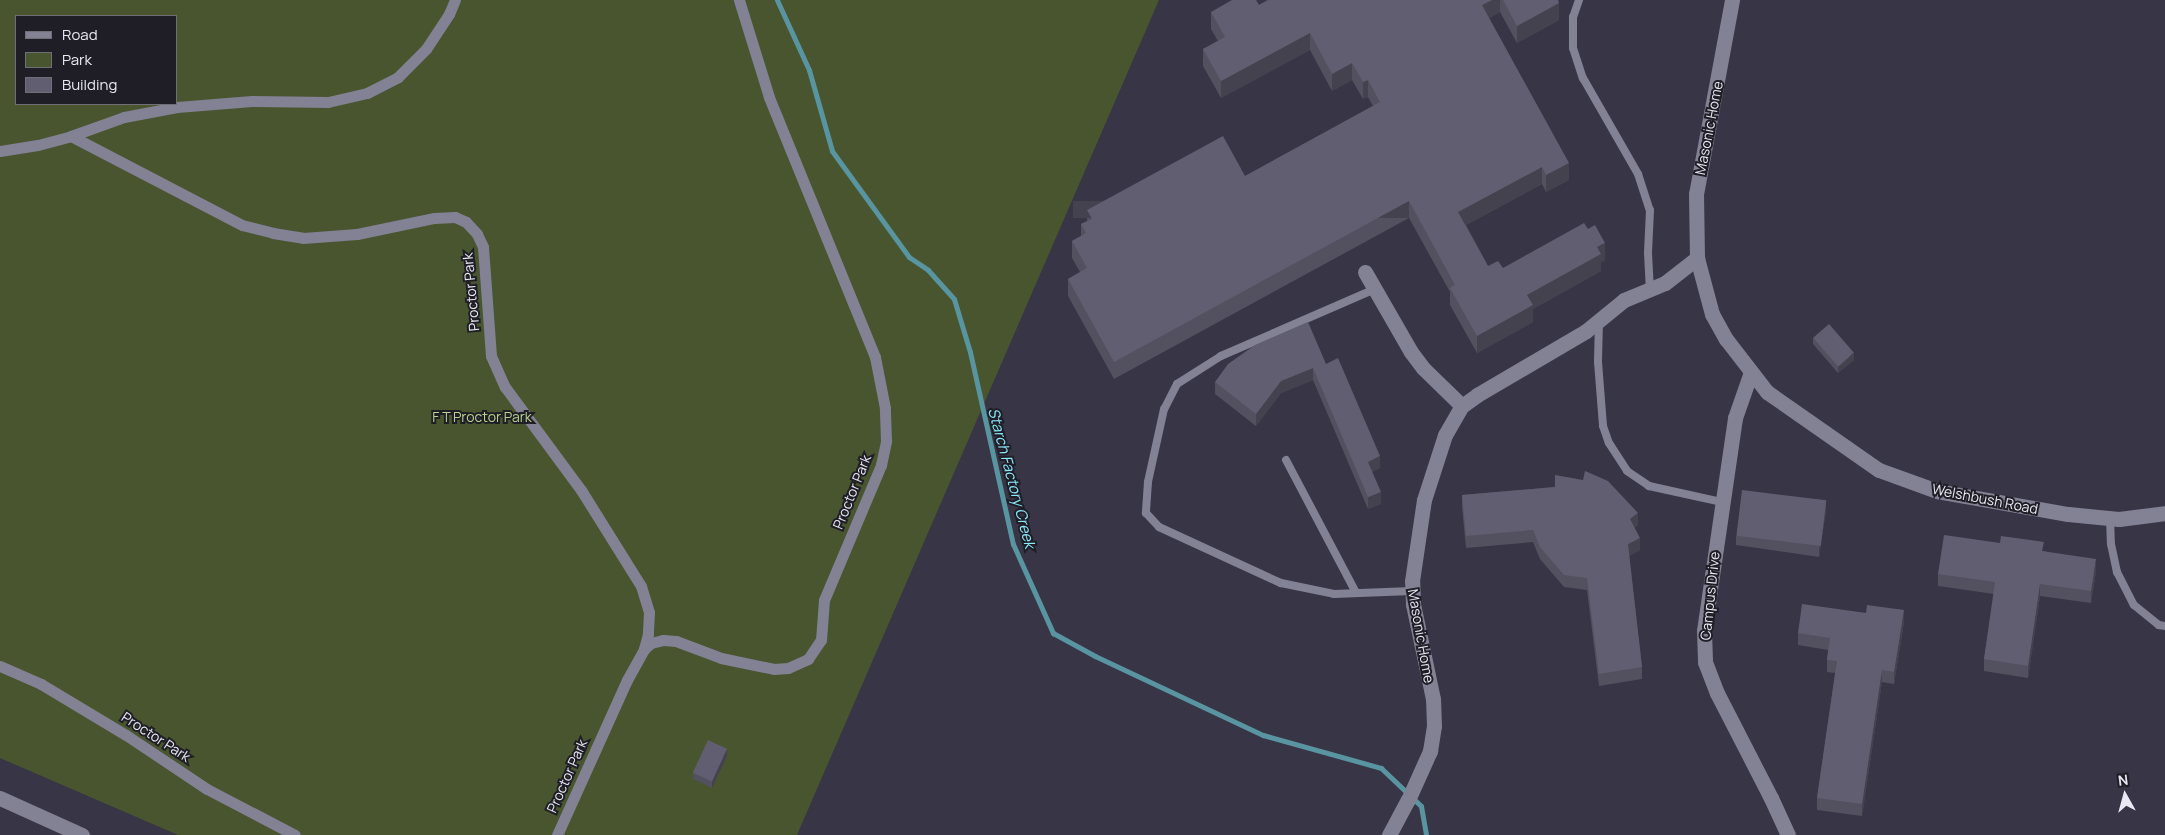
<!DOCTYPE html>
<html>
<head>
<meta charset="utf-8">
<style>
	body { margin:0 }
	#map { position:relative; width:2165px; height:835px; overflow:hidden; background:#373546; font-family:Manrope,sans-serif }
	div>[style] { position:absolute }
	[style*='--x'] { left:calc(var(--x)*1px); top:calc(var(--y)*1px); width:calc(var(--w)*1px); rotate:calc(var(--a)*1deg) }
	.green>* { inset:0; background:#48552f }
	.stream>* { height:5px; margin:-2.5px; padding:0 2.5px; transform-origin:2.5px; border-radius:2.5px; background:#5994a1 }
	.service>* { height:8px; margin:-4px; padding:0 4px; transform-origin:4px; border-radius:4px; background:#838194 }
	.pedestrian>* { height:11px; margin:-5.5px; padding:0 5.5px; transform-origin:5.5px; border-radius:5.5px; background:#838194 }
	.minor>* { height:15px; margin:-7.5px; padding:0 7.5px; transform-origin:7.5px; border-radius:7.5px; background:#838194 }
	.wall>* { inset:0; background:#535160 }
	.shaded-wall>* { inset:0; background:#43424e; transform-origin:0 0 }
	.building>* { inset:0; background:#605e70; transform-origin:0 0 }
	span { translate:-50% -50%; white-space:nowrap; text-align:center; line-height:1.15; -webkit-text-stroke:4px #1f1e26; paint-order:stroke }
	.street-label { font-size:14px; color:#e9e8f3 }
	.park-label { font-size:14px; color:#bad28e }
	.water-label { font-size:15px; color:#8ae9fd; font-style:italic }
	.legend { position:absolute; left:15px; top:15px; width:162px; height:90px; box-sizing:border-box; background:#1f1e26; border:1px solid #706f78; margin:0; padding:6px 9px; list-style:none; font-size:15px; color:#e9e8f3 }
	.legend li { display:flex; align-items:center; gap:10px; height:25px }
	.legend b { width:25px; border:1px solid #706f78 }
	.north { position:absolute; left:2100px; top:770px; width:50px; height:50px; -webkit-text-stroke:4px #1f1e26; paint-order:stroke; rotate:353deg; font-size:14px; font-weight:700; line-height:20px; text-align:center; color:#e9e8f3 }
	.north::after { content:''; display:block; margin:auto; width:18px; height:22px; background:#e9e8f3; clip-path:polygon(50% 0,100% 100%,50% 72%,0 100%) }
</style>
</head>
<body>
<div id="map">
	<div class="green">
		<div style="clip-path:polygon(evenodd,0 0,1159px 0,797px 835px,178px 835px,0 758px,0 0,16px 16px,176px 16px,176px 104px,16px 104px,16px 16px)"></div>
	</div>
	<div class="stream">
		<div style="--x:777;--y:0;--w:77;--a:65.4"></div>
		<div style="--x:809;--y:70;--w:84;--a:74.1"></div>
		<div style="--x:832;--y:151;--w:131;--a:54"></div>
		<div style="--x:909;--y:257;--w:23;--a:34"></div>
		<div style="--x:928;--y:270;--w:39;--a:48"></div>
		<div style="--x:954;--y:299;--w:55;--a:73.2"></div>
		<div style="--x:970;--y:352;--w:197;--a:77.4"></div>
		<div style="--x:1013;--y:544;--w:98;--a:65.8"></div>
		<div style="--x:1053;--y:633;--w:48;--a:28.7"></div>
		<div style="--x:1095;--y:656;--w:186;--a:25.2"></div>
		<div style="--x:1263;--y:735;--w:123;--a:15.6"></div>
		<div style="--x:1381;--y:768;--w:55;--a:43.5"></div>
		<div style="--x:1421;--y:806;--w:29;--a:80"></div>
	</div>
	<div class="service">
		<div style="--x:1579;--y:0;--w:18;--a:109"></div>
		<div style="--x:1573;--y:17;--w:31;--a:90"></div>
		<div style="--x:1573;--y:48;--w:32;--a:72"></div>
		<div style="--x:1583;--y:78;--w:111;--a:60.2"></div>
		<div style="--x:1638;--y:174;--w:38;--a:72"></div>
		<div style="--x:1650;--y:210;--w:43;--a:92.7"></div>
		<div style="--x:1648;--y:253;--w:36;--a:87"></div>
		<div style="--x:1375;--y:289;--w:168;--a:156.5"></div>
		<div style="--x:1221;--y:356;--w:52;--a:147.5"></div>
		<div style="--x:1177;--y:384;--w:28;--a:117"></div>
		<div style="--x:1164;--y:409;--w:75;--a:102.4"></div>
		<div style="--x:1148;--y:482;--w:31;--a:94"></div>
		<div style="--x:1146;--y:513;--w:19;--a:47"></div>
		<div style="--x:1159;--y:527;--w:134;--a:24.7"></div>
		<div style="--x:1281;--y:583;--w:54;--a:11.7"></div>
		<div style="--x:1334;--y:594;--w:78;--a:-2.2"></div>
		<div style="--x:1599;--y:320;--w:42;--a:91.4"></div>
		<div style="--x:1598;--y:362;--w:64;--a:85.5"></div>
		<div style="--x:1603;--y:426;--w:18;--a:71"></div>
		<div style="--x:1609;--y:443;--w:33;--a:57"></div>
		<div style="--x:1627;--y:471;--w:27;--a:34"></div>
		<div style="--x:1649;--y:486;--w:75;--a:12.4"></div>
		<div style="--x:1286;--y:460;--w:150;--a:62.2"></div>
		<div style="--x:2110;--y:518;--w:26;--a:88"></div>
		<div style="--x:2111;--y:544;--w:29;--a:78"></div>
		<div style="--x:2117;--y:572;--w:37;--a:63"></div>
		<div style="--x:2134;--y:605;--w:32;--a:39"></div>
		<div style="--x:2159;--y:625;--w:6;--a:9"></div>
	</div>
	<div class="pedestrian">
		<div style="--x:71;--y:136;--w:193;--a:27.5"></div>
		<div style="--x:242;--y:225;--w:32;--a:14"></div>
		<div style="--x:273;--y:233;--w:30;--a:9"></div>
		<div style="--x:303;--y:238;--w:54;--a:-4.2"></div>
		<div style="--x:357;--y:234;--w:79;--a:-11.7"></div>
		<div style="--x:434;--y:218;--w:21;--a:-3"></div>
		<div style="--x:455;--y:217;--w:12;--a:24"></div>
		<div style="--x:466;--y:222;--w:16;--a:47"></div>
		<div style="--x:477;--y:234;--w:14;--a:65"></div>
		<div style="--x:483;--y:247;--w:109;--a:85.8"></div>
		<div style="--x:491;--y:356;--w:34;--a:66"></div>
		<div style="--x:505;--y:387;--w:128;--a:53.6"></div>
		<div style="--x:581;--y:490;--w:113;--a:58"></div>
		<div style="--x:641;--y:586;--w:27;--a:73"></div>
		<div style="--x:649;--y:612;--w:22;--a:93"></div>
		<div style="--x:648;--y:634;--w:16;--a:105"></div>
		<div style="--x:0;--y:151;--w:38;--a:-9"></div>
		<div style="--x:38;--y:145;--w:34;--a:-15"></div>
		<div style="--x:71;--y:136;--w:56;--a:-19.7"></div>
		<div style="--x:124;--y:117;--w:54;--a:-10.7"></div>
		<div style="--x:177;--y:107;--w:75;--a:-4.6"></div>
		<div style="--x:252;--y:101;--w:76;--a:0.8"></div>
		<div style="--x:328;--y:102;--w:40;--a:-13"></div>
		<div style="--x:367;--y:93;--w:35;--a:-27"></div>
		<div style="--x:398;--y:77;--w:40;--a:-45"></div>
		<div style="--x:426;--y:49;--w:42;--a:-56.7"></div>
		<div style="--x:449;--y:14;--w:15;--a:-67"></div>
		<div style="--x:0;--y:666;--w:45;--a:23.7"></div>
		<div style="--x:41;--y:684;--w:99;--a:31"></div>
		<div style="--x:126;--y:735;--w:97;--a:33.7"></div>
		<div style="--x:207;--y:789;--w:99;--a:27.6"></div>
		<div style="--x:557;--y:835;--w:170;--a:-65.7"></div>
		<div style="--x:627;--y:680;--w:35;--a:-61"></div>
		<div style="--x:644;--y:649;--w:9;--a:-41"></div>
		<div style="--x:651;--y:643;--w:12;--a:-14"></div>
		<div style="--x:663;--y:640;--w:13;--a:4"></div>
		<div style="--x:676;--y:641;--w:48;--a:20.7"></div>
		<div style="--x:721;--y:658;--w:54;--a:11.7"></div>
		<div style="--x:774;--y:669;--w:14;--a:-4"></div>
		<div style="--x:788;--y:668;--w:22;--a:-24"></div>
		<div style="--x:808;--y:659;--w:23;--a:-56"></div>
		<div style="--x:821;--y:640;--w:40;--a:-85.7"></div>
		<div style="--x:824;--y:600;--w:147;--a:-67.1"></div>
		<div style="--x:881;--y:465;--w:25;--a:-78"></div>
		<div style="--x:886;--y:441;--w:33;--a:-92"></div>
		<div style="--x:885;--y:408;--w:52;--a:-101.1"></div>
		<div style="--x:875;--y:357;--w:281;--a:-112.2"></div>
		<div style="--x:769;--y:97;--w:102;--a:-107.2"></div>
	</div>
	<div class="minor">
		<div style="--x:1732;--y:0;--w:197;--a:100.5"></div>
		<div style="--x:1696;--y:194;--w:64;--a:89.1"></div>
		<div style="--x:1697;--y:258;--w:58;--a:75"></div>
		<div style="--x:1712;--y:314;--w:29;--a:61"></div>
		<div style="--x:1726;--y:339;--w:67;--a:52.3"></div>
		<div style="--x:1767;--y:392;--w:136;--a:34.9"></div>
		<div style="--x:1879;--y:470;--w:62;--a:19.9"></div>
		<div style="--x:1937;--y:491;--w:133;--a:10"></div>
		<div style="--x:2068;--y:514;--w:51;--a:5.6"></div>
		<div style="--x:2119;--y:519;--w:46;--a:-7.4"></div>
		<div style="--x:1365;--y:272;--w:92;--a:60.1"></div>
		<div style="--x:1411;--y:352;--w:20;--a:53"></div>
		<div style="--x:1423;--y:368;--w:54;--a:44.3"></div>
		<div style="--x:1751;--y:372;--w:49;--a:109.2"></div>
		<div style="--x:1735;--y:418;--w:215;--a:98.3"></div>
		<div style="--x:1704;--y:631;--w:31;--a:88"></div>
		<div style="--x:1705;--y:662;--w:33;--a:69"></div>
		<div style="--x:1717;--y:693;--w:118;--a:62.8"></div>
		<div style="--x:1771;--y:798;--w:41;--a:65.3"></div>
		<div style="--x:0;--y:798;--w:90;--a:24.3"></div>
		<div style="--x:1389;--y:835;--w:40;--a:-62"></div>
		<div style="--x:1408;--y:800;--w:54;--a:-65.8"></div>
		<div style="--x:1430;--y:751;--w:25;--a:-81"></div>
		<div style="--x:1434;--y:726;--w:27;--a:-92"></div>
		<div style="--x:1433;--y:699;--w:97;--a:-101.9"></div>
		<div style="--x:1413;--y:604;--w:23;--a:-92"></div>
		<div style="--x:1412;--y:581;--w:82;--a:-81.6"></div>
		<div style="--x:1424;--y:500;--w:68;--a:-72.1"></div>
		<div style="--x:1445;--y:435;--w:34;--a:-60"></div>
		<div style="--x:1462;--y:406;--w:19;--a:-36"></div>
		<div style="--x:1477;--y:395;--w:126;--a:-30.4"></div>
		<div style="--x:1586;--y:331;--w:49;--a:-39.2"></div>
		<div style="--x:1624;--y:300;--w:44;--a:-22.5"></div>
		<div style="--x:1665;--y:283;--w:41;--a:-38"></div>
	</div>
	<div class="wall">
		<div style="clip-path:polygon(1268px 0,1558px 0,1559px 20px,1517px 43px,1500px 12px,1489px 18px,1569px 180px,1546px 192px,1542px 184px,1466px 225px,1488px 266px,1503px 268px,1605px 260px,1601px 262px,1601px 271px,1533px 309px,1533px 322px,1477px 353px,1450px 305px,1450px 292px,1409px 218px,1114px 379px,1068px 296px,1068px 279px,1080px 272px,1072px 258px,1072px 241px,1081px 236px,1081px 224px,1087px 221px,1087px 210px,1245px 176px,1373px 106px,1368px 97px,1363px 99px,1352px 80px,1332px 91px,1310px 50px,1221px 98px,1203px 66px,1203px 49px,1218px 41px,1211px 29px,1211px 12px,1259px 5px)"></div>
		<div style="clip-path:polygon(1813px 338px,1854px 360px,1838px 373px,1813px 344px)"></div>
		<div style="clip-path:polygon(1326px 364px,1380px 468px,1372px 472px,1381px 504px,1368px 509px,1313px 380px,1281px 393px,1256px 426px,1215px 394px,1215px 382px)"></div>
		<div style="clip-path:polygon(1555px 475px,1638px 525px,1634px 528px,1640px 550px,1629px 556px,1642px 667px,1642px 679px,1599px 686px,1587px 590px,1564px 587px,1540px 559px,1533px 542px,1466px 548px,1462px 507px,1462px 495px,1555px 487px)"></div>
		<div style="clip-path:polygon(1826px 510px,1819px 557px,1736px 545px,1736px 536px)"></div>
		<div style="clip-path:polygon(2044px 551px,2096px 571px,2091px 603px,2040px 596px,2028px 678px,1984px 671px,1984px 659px,1994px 594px,1938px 586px,1938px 574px)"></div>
		<div style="clip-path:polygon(1904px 622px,1894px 684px,1882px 682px,1862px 816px,1817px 810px,1817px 798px,1835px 673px,1827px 672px,1827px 660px,1828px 650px,1798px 645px,1798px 633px)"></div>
		<div style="clip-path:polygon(727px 756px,712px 788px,693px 779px,693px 773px)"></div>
	</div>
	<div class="shaded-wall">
		<div style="clip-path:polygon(1492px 0,1500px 0,1500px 12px,1482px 22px,1482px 5px)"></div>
		<div style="clip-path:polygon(1559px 3px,1559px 20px,1517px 43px,1517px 26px)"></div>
		<div style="clip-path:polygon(1310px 33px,1310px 50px,1221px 98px,1221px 81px)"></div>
		<div style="clip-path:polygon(1352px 63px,1352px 80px,1332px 91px,1332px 74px)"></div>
		<div style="clip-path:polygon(1368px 80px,1368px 97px,1363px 99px,1363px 82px)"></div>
		<div style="clip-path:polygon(1569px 163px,1569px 180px,1546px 192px,1546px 175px)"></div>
		<div style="clip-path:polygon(1542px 167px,1542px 184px,1458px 229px,1458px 212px)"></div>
		<div style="left:1409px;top:201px;width:17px;height:336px;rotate:90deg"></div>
		<div style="clip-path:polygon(1605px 243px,1605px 260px,1601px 262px,1601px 271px,1533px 309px,1533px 322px,1477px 353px,1477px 336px,1527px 295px,1597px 247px)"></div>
		<div style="clip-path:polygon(1854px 353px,1854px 360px,1838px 373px,1838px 367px)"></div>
		<div style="clip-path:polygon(1313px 368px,1313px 380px,1281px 393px,1256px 426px,1256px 414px,1281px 381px)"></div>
		<div style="clip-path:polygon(1380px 456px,1380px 468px,1368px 474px,1368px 462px)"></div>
		<div style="clip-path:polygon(1381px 492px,1381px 504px,1368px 509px,1368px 497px)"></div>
		<div style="clip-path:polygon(1826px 501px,1826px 510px,1819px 557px,1819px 548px)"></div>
		<div style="clip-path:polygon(1638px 513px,1638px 525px,1630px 531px,1630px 519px)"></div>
		<div style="clip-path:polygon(1640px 538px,1640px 550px,1628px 556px,1628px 544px)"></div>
		<div style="clip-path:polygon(2096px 559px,2096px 571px,2091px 603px,2091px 591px)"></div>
		<div style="clip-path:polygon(2040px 584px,2040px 596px,2028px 678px,2028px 666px)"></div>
		<div style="clip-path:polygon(1904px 610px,1904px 622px,1894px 684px,1894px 672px)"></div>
		<div style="clip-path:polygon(1882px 670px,1882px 682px,1862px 816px,1862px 804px)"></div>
		<div style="clip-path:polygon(727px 749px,727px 756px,712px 788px,712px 782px)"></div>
	</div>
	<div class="building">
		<div style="clip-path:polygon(1232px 0,1256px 0,1259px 5px,1268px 0,1492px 0,1482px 5px,1569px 163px,1546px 175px,1542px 167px,1458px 212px,1488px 266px,1498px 261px,1503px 268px,1584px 223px,1588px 229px,1595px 225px,1605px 243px,1597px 247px,1601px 254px,1527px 295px,1533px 305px,1477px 336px,1450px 288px,1455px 285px,1409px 201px,1114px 362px,1068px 279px,1087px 268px,1072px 241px,1086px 233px,1081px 224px,1092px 219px,1087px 210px,1223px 136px,1245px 176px,1380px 102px,1368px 80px,1363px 82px,1352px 63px,1332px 74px,1310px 33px,1221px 81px,1203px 49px,1225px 37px,1211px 12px)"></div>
		<div style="clip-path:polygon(1503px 0,1558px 0,1559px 3px,1517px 26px)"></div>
		<div style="clip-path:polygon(1308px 322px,1326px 364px,1338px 358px,1380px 456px,1368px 462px,1381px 492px,1368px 497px,1313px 368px,1281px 381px,1256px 414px,1215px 382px,1228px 364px,1255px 345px)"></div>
		<div style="left:1829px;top:324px;width:38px;height:21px;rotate:49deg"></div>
		<div style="clip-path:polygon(1585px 471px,1608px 481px,1638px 513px,1630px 519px,1640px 538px,1628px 544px,1642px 667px,1599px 674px,1587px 578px,1564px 575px,1540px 547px,1533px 530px,1466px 536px,1462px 495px,1555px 487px,1555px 475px,1583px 480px)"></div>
		<div style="left:1742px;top:490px;width:85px;height:46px;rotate:7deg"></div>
		<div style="clip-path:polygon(1944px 535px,2000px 543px,2001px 536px,2044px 542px,2042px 551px,2096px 559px,2091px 591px,2040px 584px,2028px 666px,1984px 659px,1995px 582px,1938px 574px)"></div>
		<div style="clip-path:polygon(1802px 604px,1866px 613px,1867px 605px,1904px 610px,1894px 672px,1882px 670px,1862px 804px,1817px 798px,1837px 661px,1827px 660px,1830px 638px,1798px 633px)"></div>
		<div style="left:708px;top:740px;width:21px;height:36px;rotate:25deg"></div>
	</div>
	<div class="street-label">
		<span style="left:1709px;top:128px;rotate:-79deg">Masonic Home</span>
		<span style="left:471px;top:292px;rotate:-95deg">Proctor Park</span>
		<span style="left:852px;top:492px;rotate:-68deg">Proctor Park</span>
		<span style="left:1985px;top:499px;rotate:11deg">Welshbush Road</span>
		<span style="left:1710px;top:596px;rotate:-84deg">Campus Drive</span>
		<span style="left:1421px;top:636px;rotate:80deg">Masonic Home</span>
		<span style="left:156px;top:737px;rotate:33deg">Proctor Park</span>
		<span style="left:567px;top:776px;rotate:-66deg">Proctor Park</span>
	</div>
	<div class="park-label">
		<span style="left:482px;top:417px">F T Proctor Park</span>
	</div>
	<div class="water-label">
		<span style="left:1012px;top:478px;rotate:75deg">Starch Factory Creek</span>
	</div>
	<ul class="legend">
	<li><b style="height:6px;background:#838194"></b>Road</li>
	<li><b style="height:14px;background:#48552f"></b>Park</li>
	<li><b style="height:14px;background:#605e70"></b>Building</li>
	</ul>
	<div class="north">N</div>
</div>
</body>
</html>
